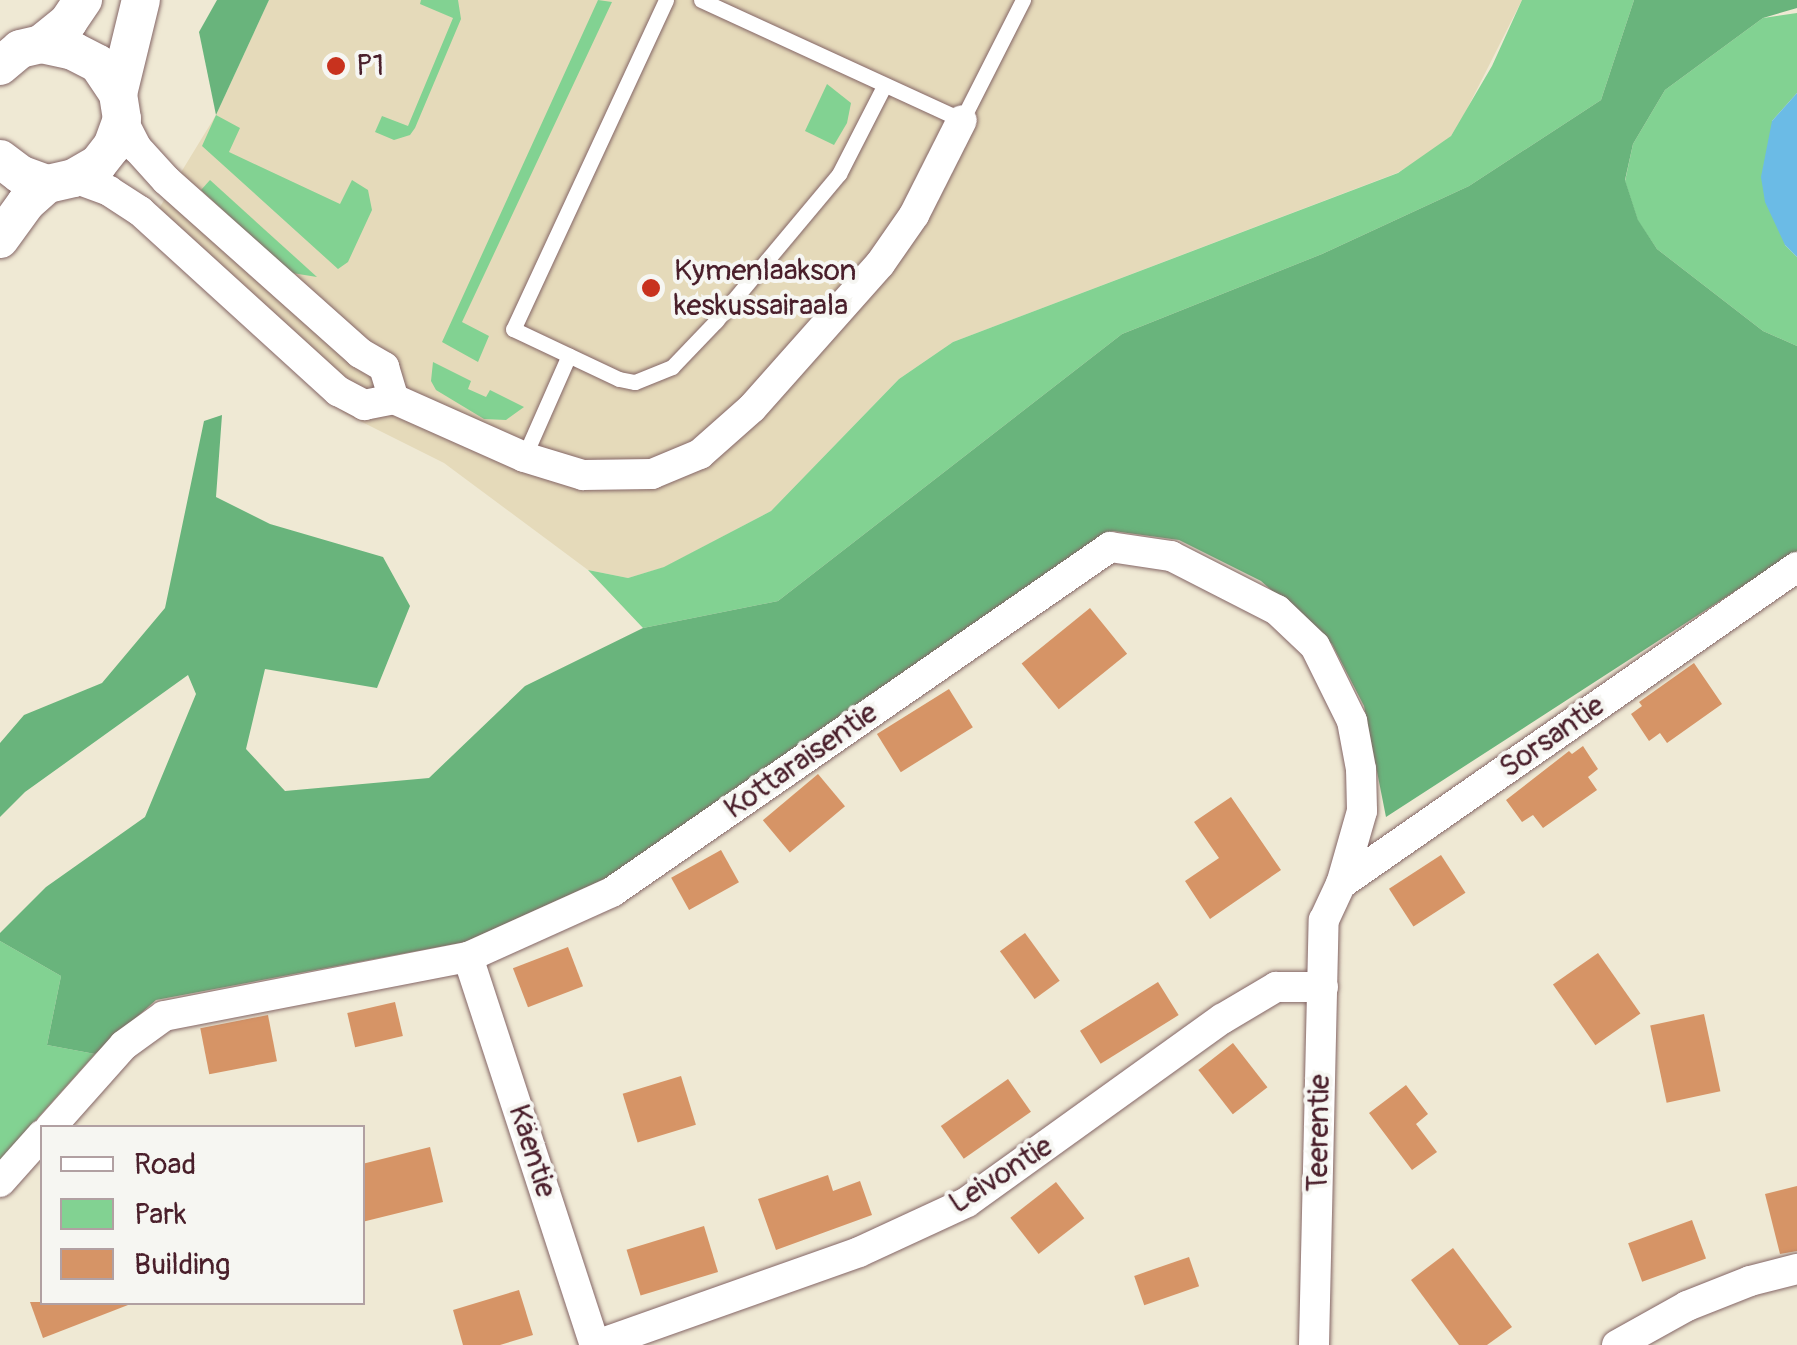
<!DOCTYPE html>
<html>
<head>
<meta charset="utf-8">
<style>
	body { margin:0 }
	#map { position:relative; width:1797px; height:1345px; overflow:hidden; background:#efe9d4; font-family:Pangolin,sans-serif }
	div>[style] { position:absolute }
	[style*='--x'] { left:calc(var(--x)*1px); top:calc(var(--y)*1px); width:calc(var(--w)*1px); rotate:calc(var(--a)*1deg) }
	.built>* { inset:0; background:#e5daba }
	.green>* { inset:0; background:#82d292 }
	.forest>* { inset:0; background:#69b47c }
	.water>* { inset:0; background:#6bbbe6 }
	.building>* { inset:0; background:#d69466; transform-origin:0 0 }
	.roads { filter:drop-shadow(0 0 2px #846666) drop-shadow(0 0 2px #846666) }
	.service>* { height:15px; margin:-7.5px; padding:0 7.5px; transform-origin:7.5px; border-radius:7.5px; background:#fff }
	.minor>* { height:30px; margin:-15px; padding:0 15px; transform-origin:15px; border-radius:15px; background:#fff }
	.tertiary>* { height:38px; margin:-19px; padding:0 19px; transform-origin:19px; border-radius:19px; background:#fff }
	.dots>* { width:28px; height:28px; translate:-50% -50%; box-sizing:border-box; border:5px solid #f6f6f2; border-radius:50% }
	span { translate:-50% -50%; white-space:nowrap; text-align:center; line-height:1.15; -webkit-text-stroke:8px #f6f6f2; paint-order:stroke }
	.poi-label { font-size:30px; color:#4a1f2b }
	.left { translate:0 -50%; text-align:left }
	.street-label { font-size:30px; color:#4a1f2b }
	.legend { position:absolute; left:40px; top:1125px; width:325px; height:180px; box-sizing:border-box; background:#f6f6f2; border:2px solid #b1a0a2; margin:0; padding:12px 18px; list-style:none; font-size:30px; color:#4a1f2b }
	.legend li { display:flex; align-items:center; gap:20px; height:50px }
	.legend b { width:50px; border:2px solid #b1a0a2 }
</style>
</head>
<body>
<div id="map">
	<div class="built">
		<div style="clip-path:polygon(269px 0,1522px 0,1465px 113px,1451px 136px,1432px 152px,1397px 173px,953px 342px,899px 379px,771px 511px,665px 567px,628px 578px,588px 570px,444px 463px,344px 413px,144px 233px,216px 115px)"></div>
	</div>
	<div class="green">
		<div style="clip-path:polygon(421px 0,458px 0,461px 19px,415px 128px,410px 135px,394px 140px,375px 132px,382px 116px,408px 126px,453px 18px,420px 4px)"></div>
		<div style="clip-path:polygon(598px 0,612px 2px,462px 322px,489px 336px,478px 362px,442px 342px)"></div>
		<div style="clip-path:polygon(1522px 0,1634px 0,1601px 100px,1469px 186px,1322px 254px,1122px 334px,778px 601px,643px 628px,588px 570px,628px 578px,664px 567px,771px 511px,899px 379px,953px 342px,1398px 173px,1451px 136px,1492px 66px)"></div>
		<div style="clip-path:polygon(1797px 13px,1797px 93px,1772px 121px,1785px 245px,1797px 257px,1797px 346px,1763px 331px,1657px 249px,1638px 221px,1625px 181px,1633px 144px,1665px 90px,1763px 18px)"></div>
		<div style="clip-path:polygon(827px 84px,851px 103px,847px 123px,834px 145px,805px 131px)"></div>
		<div style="clip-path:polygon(216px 115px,240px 128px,229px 152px,340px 204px,352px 180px,368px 190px,372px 210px,348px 262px,338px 269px,202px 146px)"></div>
		<div style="clip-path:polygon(210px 180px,317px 277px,292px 273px,201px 190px)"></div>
		<div style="clip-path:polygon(433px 362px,471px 381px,468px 389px,486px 397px,490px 390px,524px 407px,506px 420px,484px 419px,436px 390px,431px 381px)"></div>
		<div style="clip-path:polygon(0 941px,61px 976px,47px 1045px,95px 1054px,0 1160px)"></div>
	</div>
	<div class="forest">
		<div style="clip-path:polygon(217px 0,269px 0,216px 115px,199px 32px)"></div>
		<div style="clip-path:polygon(1634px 0,1797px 0,1797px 8px,1763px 18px,1665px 90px,1633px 144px,1625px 180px,1638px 220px,1657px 249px,1763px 331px,1797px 346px,1797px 551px,1386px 817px,1364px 706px,1332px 644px,1261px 581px,1179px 540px,1113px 531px,611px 876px,465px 942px,156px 1000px,95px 1054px,47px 1045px,61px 976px,0 941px,0 933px,46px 887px,145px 817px,196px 694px,188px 675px,25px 792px,0 817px,0 743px,24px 715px,102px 683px,165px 608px,204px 421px,222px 415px,216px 497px,270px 524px,383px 557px,410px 606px,377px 688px,265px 669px,246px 749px,285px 791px,429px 778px,525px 686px,643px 628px,778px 601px,1122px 334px,1322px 254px,1469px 186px,1601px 100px)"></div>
	</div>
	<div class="water">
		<div style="clip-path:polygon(1797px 93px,1797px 257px,1785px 245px,1765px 202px,1761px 177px,1772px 121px)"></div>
	</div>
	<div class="building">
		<div style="left:1090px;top:608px;width:59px;height:88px;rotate:51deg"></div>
		<div style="clip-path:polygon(1694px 663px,1722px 704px,1667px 743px,1660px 733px,1649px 741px,1631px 714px,1642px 706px,1639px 702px)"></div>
		<div style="left:949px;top:689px;width:45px;height:85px;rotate:58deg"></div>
		<div style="clip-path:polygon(1583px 746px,1598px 769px,1588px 777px,1597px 790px,1543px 828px,1533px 815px,1522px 822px,1506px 800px,1569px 751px,1572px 754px)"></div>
		<div style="left:818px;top:774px;width:42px;height:72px;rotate:50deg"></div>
		<div style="clip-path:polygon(1231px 797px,1281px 870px,1210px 919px,1185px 881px,1219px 858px,1194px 822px)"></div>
		<div style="left:721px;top:850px;width:37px;height:57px;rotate:61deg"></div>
		<div style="left:1441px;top:855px;width:45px;height:62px;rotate:57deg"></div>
		<div style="left:1025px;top:933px;width:59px;height:31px;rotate:54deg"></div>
		<div style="left:568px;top:947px;width:42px;height:59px;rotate:69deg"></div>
		<div style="left:1598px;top:953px;width:74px;height:55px;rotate:55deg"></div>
		<div style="left:1158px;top:982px;width:39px;height:92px;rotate:58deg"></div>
		<div style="left:395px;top:1002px;width:35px;height:49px;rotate:77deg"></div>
		<div style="left:1704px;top:1014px;width:79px;height:55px;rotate:78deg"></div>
		<div style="left:268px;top:1015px;width:47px;height:69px;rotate:79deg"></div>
		<div style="left:1233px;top:1043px;width:56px;height:44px;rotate:52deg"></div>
		<div style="left:681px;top:1076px;width:51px;height:61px;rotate:73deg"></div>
		<div style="left:1008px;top:1079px;width:40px;height:82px;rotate:55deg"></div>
		<div style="clip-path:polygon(1406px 1085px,1428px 1114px,1416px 1124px,1437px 1152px,1412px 1170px,1369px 1113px)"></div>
		<div style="clip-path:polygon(430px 1147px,443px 1202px,362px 1222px,362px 1164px)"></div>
		<div style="clip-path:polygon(828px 1175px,833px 1191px,860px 1181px,872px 1215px,776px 1250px,758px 1199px)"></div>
		<div style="left:1056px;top:1182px;width:46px;height:58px;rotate:52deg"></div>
		<div style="clip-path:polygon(1797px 1186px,1797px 1251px,1780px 1254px,1765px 1194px)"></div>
		<div style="left:1692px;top:1220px;width:41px;height:68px;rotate:70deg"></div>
		<div style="left:704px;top:1226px;width:48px;height:81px;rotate:73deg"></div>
		<div style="clip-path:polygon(1453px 1248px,1512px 1327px,1487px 1345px,1459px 1345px,1411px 1280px)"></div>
		<div style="left:1189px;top:1257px;width:31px;height:58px;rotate:71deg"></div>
		<div style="clip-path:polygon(519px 1290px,533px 1335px,500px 1345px,463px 1345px,453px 1310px)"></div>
		<div style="clip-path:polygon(30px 1302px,128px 1302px,128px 1305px,43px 1338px)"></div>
	</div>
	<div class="roads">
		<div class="service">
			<div style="--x:666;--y:0;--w:363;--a:114.9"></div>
			<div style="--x:513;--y:329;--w:117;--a:25.3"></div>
			<div style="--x:619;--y:379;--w:16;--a:11"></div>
			<div style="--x:635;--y:382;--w:40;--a:-22"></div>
			<div style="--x:672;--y:367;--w:64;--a:-46.3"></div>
			<div style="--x:716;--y:321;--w:192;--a:-50.1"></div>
			<div style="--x:839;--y:174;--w:99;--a:-62.9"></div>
			<div style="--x:701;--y:0;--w:287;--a:24.7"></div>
			<div style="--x:962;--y:120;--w:135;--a:-63.1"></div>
			<div style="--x:524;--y:457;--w:111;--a:-66.2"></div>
		</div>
		<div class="minor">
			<div style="--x:122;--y:119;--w:33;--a:63"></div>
			<div style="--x:137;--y:148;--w:43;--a:47.8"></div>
			<div style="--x:166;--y:180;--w:260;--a:41.7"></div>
			<div style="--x:360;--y:353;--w:28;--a:30"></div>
			<div style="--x:384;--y:367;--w:34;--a:73"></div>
			<div style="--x:74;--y:178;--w:37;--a:20"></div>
			<div style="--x:109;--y:191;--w:37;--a:33"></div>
			<div style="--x:140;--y:211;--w:268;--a:42.3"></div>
			<div style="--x:338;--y:391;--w:30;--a:28"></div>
			<div style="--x:364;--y:405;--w:31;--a:-11"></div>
			<div style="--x:394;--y:399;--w:142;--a:24"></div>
			<div style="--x:524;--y:457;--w:62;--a:17"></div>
			<div style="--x:583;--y:475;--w:69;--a:-0.8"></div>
			<div style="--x:652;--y:474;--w:52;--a:-22.6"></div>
			<div style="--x:700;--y:454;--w:69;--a:-41.5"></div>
			<div style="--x:752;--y:408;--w:193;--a:-48.4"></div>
			<div style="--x:880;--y:264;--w:60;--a:-55.2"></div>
			<div style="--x:914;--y:215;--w:106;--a:-63.2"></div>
			<div style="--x:468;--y:957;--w:408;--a:71.9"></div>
			<div style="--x:50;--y:1128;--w:111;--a:-48.3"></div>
			<div style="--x:124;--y:1045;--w:49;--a:-35.9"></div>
			<div style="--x:164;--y:1016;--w:310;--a:-11"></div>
			<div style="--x:468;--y:957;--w:158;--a:-24.3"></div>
			<div style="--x:612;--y:892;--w:606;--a:-34.71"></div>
			<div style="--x:1110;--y:547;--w:62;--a:8.4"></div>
			<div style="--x:1171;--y:556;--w:119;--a:27"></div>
			<div style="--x:1277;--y:610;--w:52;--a:43.5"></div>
			<div style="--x:1315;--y:646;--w:84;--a:63.7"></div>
			<div style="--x:1352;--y:721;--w:49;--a:79.4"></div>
			<div style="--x:1361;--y:769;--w:42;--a:88.6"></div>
			<div style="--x:1362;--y:811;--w:76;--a:106"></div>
			<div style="--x:0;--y:1182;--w:63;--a:-48.2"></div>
			<div style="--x:597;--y:1345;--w:278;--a:-19.5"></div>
			<div style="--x:859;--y:1252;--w:119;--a:-24.8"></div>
			<div style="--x:967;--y:1202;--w:314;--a:-35.7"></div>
			<div style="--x:1222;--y:1019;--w:63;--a:-30.7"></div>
			<div style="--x:1276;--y:987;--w:47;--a:0"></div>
			<div style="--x:1314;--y:1345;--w:425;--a:-88.7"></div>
			<div style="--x:1324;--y:920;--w:40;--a:-65"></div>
			<div style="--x:1341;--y:884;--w:555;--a:-34.81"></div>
			<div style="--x:1617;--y:1345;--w:80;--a:-29.1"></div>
			<div style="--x:1687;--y:1306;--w:68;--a:-21.6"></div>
			<div style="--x:1750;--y:1281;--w:49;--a:-14.3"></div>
		</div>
		<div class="tertiary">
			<div style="--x:41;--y:44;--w:35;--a:-39"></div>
			<div style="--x:68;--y:22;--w:27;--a:-56"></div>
			<div style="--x:0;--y:66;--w:26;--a:-40"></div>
			<div style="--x:20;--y:49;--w:22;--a:-13"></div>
			<div style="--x:41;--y:44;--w:33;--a:12"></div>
			<div style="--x:73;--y:51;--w:28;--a:27"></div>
			<div style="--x:98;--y:64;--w:36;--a:56"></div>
			<div style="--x:118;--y:94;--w:25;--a:81"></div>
			<div style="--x:122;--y:119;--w:29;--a:110"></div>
			<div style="--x:112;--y:146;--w:23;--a:128"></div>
			<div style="--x:98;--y:164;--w:28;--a:150"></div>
			<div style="--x:74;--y:178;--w:28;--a:167"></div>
			<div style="--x:47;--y:184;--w:29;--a:-160"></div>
			<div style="--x:20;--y:174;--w:25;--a:-143"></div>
			<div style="--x:118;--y:94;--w:97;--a:-76.3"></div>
			<div style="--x:0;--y:239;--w:44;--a:-54.2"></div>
			<div style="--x:26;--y:203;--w:28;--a:-42"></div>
		</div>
	</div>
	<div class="dots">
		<div style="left:336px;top:66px;background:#c8321e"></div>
		<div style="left:651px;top:288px;background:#c8321e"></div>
	</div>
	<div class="poi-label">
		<span class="left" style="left:356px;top:66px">P1</span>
		<span class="left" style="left:674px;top:288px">Kymenlaakson<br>keskussairaala</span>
	</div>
	<div class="street-label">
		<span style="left:1552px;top:737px;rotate:-35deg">Sorsantie</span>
		<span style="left:801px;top:761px;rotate:-35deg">Kottaraisentie</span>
		<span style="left:1319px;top:1133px;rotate:-89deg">Teerentie</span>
		<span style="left:532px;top:1151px;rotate:72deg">Käentie</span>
		<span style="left:1001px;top:1175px;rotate:-33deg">Leivontie</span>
	</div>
	<ul class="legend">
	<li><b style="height:12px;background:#fff"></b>Road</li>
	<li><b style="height:28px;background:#82d292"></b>Park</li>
	<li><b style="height:28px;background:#d69466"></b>Building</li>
	</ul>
</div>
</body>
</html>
